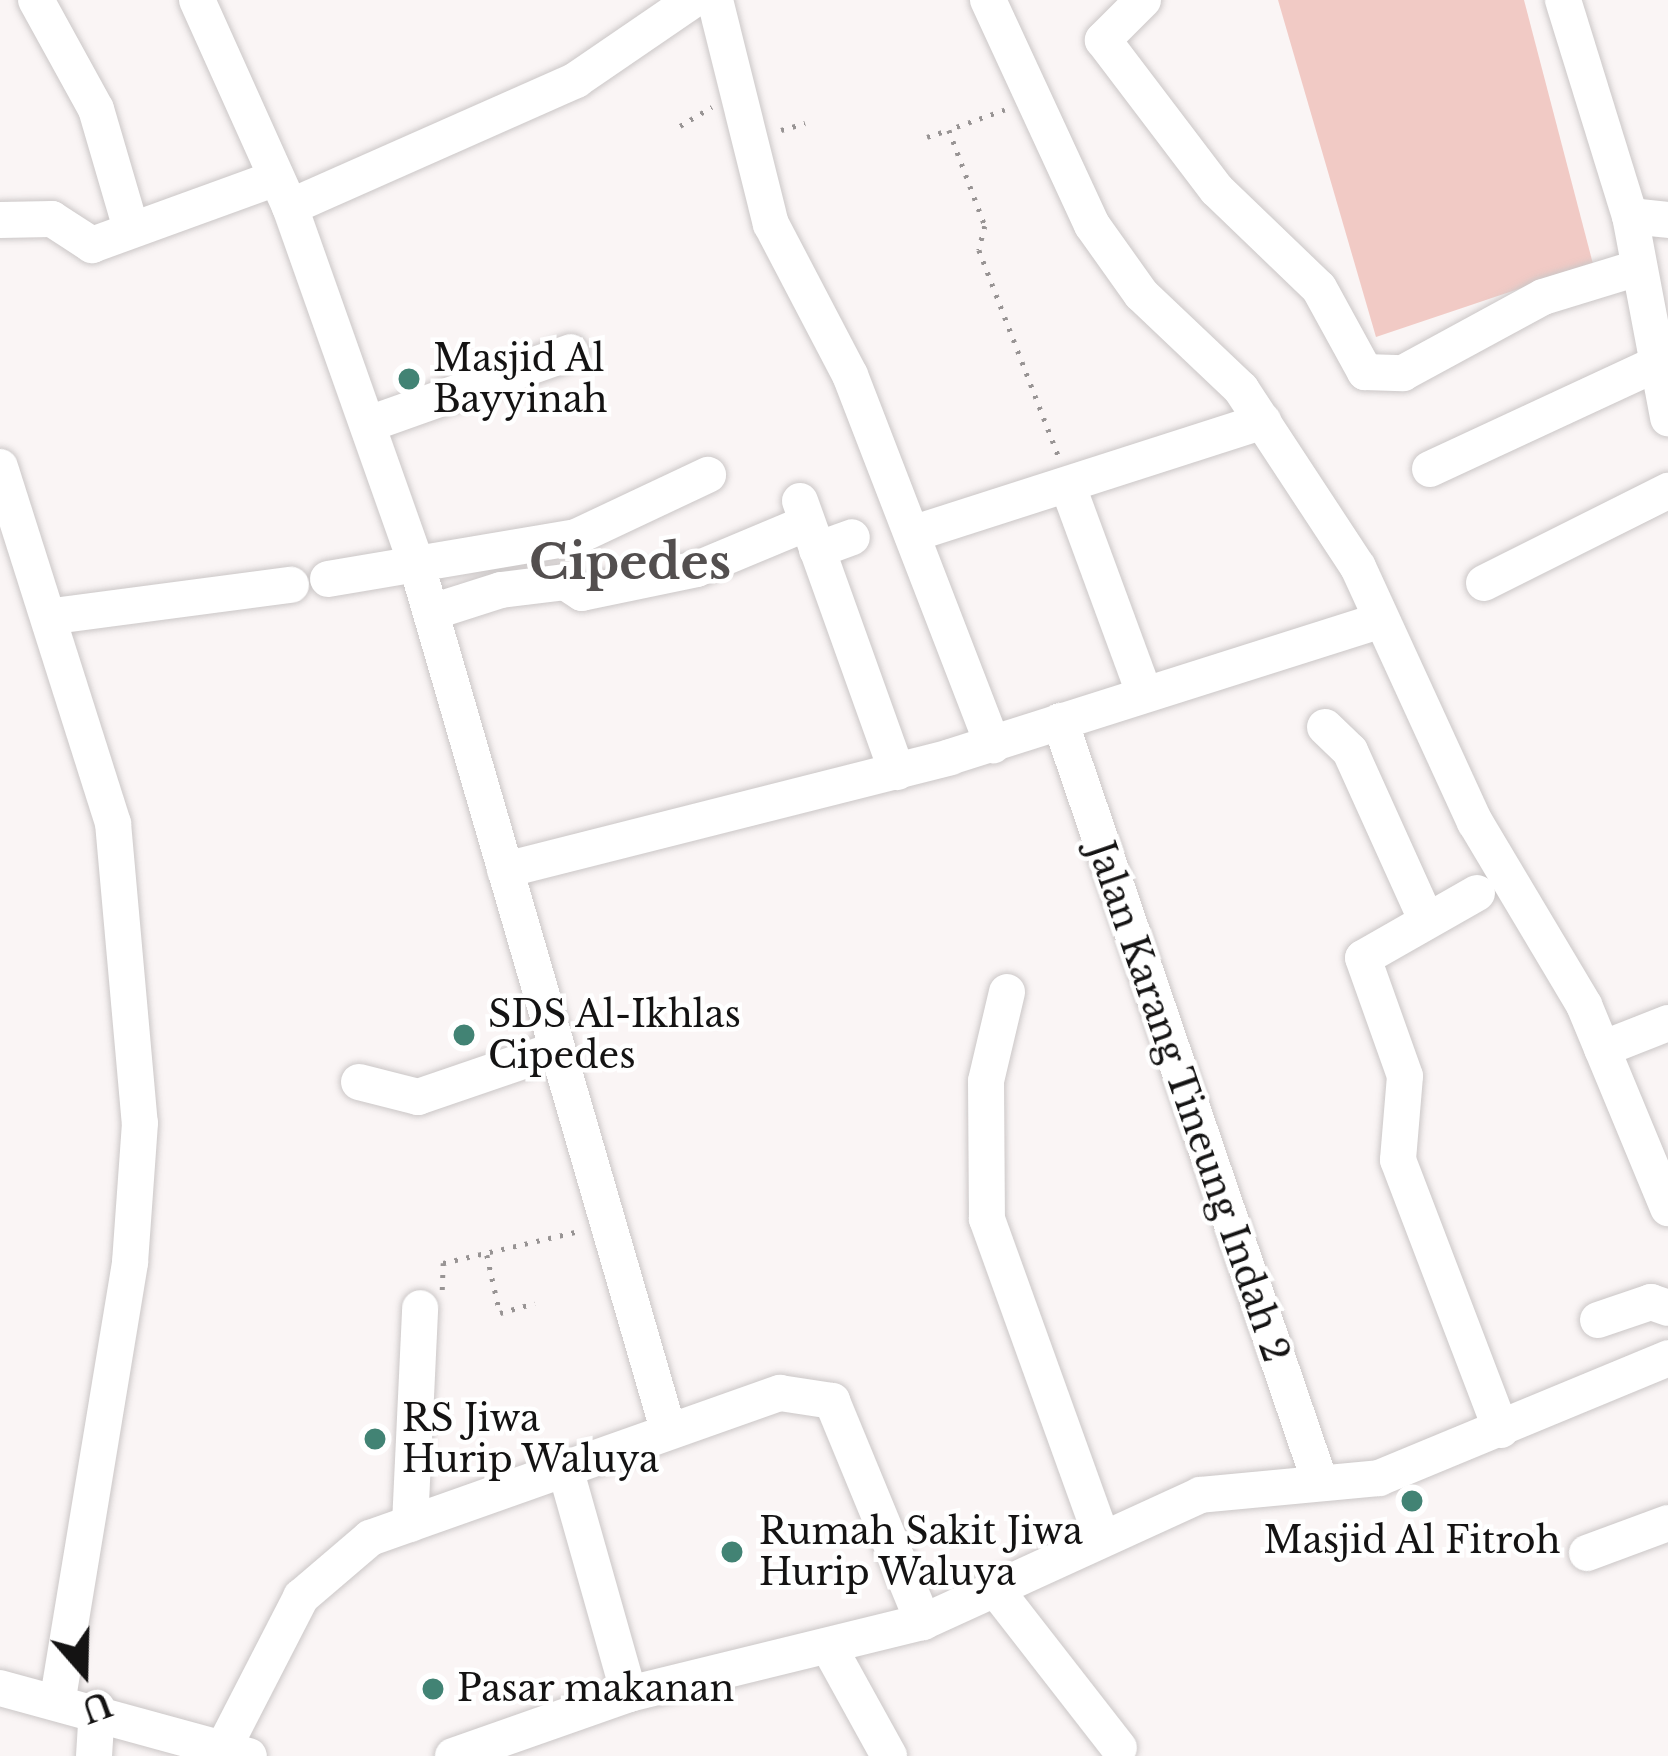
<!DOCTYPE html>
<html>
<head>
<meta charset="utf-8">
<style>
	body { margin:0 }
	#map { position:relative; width:1668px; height:1756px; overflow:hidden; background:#faf5f5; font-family:"Libre Baskerville",serif }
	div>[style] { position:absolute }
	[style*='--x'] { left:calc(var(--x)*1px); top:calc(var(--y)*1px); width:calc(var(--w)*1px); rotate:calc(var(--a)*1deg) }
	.green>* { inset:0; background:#f1cac5 }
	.path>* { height:4.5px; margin-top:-2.25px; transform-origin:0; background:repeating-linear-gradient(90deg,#989494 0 3px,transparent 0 12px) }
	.roads { filter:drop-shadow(0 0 3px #cbc7c7) drop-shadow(0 0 3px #cbc7c7) }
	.minor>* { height:36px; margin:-18px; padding:0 18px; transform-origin:18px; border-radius:18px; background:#fff }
	.dots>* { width:33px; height:33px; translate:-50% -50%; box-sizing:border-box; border:6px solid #fff; border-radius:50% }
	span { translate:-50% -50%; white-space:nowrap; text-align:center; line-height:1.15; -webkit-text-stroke:9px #fff; paint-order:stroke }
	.poi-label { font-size:36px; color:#141313 }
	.left { translate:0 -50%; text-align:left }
	.street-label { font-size:36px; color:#141313 }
	.district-label { font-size:48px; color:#534f4f; font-weight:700 }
	.north { position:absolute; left:24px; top:1612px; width:120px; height:120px; -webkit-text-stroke:9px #fff; paint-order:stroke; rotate:160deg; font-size:33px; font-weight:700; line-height:48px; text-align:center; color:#141313 }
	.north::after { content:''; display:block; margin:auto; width:42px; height:54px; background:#141313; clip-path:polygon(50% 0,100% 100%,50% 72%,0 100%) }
</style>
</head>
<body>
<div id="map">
	<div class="green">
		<div style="clip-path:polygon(1278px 0,1524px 0,1593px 264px,1376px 337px)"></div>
	</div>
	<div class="path">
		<div style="--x:1005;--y:110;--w:59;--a:160.3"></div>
		<div style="--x:949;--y:130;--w:103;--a:69.4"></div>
		<div style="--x:985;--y:226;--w:25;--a:104"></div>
		<div style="--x:979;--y:250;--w:220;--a:68.9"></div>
		<div style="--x:680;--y:126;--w:37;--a:-31"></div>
		<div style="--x:781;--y:130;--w:25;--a:-16"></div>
		<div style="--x:927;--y:137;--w:23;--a:-18"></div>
		<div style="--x:487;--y:1255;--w:59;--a:77.4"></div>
		<div style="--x:500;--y:1313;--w:36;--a:-16"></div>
		<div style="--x:442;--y:1290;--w:27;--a:-88"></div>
		<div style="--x:443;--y:1263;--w:140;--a:-13.2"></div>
	</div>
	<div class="roads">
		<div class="minor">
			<div style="--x:36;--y:0;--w:124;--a:61.2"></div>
			<div style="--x:96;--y:109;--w:121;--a:73.7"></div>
			<div style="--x:197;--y:0;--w:227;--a:65.8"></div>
			<div style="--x:290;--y:207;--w:384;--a:70.5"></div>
			<div style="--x:418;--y:569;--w:892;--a:73.8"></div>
			<div style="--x:715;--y:0;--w:231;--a:76"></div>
			<div style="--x:771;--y:224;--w:170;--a:62.4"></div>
			<div style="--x:850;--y:375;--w:397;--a:68.9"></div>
			<div style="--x:988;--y:0;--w:248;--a:65.2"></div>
			<div style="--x:1092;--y:225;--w:85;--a:54.6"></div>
			<div style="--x:1141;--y:294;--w:138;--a:43.5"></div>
			<div style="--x:1241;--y:389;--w:213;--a:56.7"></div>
			<div style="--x:1358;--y:567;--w:281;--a:65.4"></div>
			<div style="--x:1475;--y:822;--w:213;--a:59.2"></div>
			<div style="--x:1584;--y:1005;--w:220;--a:67.5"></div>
			<div style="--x:1143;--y:0;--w:57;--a:135"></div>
			<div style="--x:1103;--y:40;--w:188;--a:52.8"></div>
			<div style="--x:1217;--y:190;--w:141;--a:43.9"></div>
			<div style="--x:1319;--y:288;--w:96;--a:61.3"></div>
			<div style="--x:1365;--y:372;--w:38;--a:2"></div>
			<div style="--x:1403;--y:373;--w:159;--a:-28.5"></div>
			<div style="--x:1543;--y:297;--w:98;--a:-17.1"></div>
			<div style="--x:1563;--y:0;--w:226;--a:72.8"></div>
			<div style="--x:1630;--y:216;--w:206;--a:79.3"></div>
			<div style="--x:290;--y:207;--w:313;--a:-23.9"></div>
			<div style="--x:576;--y:80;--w:142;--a:-34.4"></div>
			<div style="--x:1630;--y:216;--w:38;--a:6"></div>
			<div style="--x:0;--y:220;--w:52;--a:-1.1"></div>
			<div style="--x:52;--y:219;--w:48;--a:33"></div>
			<div style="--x:92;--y:245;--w:196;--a:-20"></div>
			<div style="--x:369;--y:424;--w:214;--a:-19.6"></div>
			<div style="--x:0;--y:467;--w:374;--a:72.4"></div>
			<div style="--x:113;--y:823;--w:301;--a:84.9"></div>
			<div style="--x:140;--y:1123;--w:140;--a:94.1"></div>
			<div style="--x:130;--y:1263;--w:439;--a:99.4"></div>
			<div style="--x:1430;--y:469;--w:247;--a:-24.9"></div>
			<div style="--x:1069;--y:489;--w:217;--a:69.8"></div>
			<div style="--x:800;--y:501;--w:288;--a:70.3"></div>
			<div style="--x:912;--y:534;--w:369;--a:-17.8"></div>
			<div style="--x:817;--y:550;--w:37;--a:-20"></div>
			<div style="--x:328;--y:579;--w:252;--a:-9.6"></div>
			<div style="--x:576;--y:537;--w:146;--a:-25.2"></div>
			<div style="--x:1484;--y:583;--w:206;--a:-26.6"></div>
			<div style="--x:432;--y:612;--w:72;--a:-17.7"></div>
			<div style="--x:501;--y:590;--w:64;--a:-7.1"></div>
			<div style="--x:565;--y:582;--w:20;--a:33"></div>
			<div style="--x:582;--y:593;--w:117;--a:-11.8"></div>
			<div style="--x:697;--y:569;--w:119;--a:-22.7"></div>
			<div style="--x:54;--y:616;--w:239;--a:-7.5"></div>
			<div style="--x:1060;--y:721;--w:804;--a:71.14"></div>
			<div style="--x:1325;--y:727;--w:35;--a:44"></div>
			<div style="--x:1350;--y:751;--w:184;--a:65.7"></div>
			<div style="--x:505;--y:870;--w:459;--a:-14.2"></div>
			<div style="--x:950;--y:757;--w:452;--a:-17.6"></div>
			<div style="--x:1477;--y:893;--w:131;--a:150.3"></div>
			<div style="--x:1363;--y:958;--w:125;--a:70.4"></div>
			<div style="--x:1405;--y:1076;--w:84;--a:94.8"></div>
			<div style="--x:1398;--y:1160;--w:289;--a:69.1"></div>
			<div style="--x:1007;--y:992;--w:91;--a:103.3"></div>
			<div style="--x:986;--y:1081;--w:138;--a:89.6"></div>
			<div style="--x:987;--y:1219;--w:334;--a:70.2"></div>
			<div style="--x:1602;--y:1049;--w:71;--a:-21.5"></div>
			<div style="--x:359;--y:1082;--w:61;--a:14.3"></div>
			<div style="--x:418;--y:1097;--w:145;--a:-18.9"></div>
			<div style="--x:1598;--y:1320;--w:56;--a:-18.8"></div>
			<div style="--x:1651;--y:1302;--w:18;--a:19"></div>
			<div style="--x:565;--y:1468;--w:235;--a:74.2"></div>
			<div style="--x:410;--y:1524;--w:216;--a:-87.3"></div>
			<div style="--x:1587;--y:1553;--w:86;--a:-20.3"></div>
			<div style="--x:996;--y:1590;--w:200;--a:52.1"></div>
			<div style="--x:830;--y:1649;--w:122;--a:61.1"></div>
			<div style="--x:0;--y:1688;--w:258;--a:15.3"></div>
			<div style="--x:224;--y:1747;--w:169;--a:-62.8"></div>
			<div style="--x:301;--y:1597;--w:91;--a:-40.5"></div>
			<div style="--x:370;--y:1538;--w:435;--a:-19.5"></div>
			<div style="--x:780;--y:1393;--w:53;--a:8.7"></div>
			<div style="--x:832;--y:1401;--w:239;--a:67.6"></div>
			<div style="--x:94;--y:1756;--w:48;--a:-86.4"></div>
			<div style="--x:453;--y:1756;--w:187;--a:-19.4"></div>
			<div style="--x:629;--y:1694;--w:303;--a:-13.8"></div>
			<div style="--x:923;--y:1622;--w:305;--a:-24.6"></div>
			<div style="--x:1200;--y:1495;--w:180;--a:-5.4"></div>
			<div style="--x:1379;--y:1478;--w:313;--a:-22.5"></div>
		</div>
	</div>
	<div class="dots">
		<div style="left:409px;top:379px;background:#428374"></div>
		<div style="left:464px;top:1035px;background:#428374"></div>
		<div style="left:375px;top:1439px;background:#428374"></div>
		<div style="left:1412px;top:1501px;background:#428374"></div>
		<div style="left:732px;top:1552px;background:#428374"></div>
		<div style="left:433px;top:1689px;background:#428374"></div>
	</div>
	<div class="poi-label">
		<span class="left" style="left:433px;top:379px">Masjid Al<br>Bayyinah</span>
		<span class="left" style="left:488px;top:1035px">SDS Al-Ikhlas<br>Cipedes</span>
		<span class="left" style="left:402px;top:1439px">RS Jiwa<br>Hurip Waluya</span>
		<span class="left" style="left:759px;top:1552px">Rumah Sakit Jiwa<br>Hurip Waluya</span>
		<span style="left:1412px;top:1541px">Masjid Al Fitroh</span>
		<span class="left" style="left:457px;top:1689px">Pasar makanan</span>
	</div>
	<div class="street-label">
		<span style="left:1188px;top:1102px;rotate:71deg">Jalan Karang Tineung Indah 2</span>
	</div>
	<div class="district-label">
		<span style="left:630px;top:563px">Cipedes</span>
	</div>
	<div class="north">U</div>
</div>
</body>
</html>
